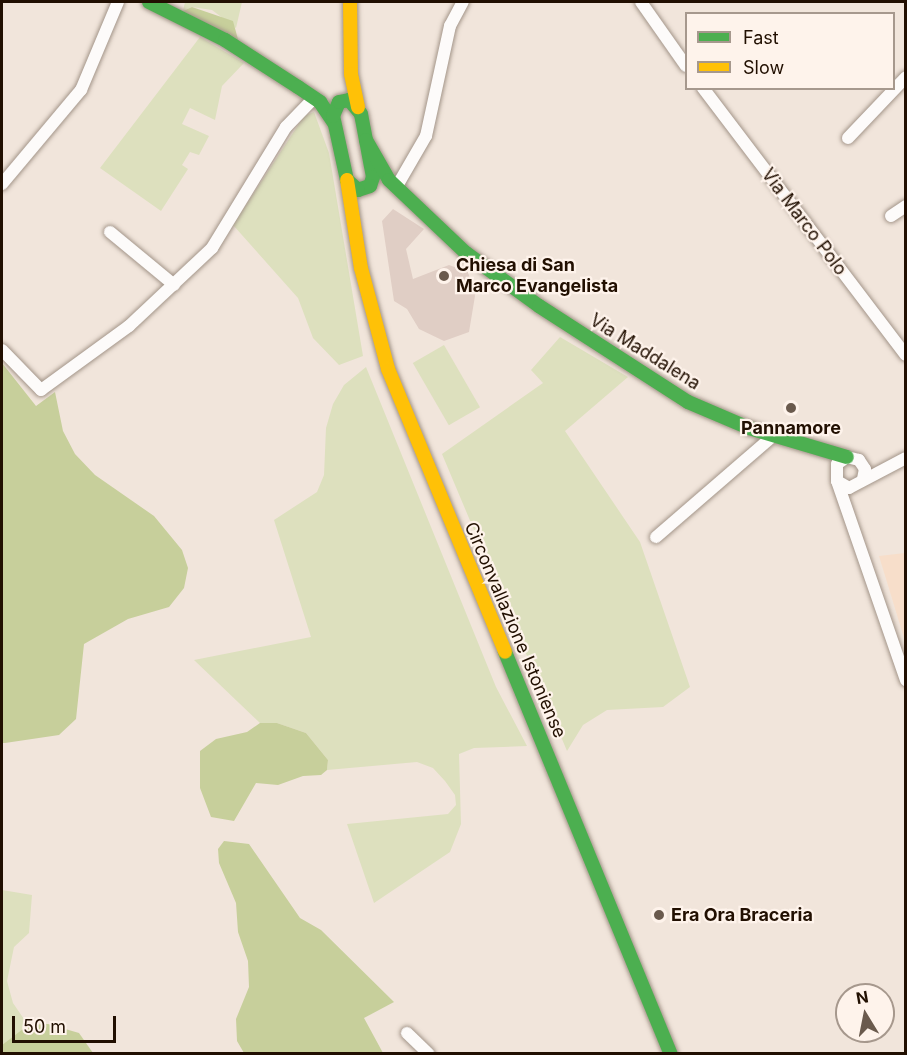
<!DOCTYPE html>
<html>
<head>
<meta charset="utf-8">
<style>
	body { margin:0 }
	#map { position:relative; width:907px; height:1055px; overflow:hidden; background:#f1e5db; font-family:Inter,sans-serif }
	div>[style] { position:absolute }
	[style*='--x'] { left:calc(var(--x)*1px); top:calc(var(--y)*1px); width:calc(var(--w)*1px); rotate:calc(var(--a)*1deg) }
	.built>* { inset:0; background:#f7deca }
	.green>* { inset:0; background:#dde0be; transform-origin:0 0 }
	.forest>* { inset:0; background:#c7cf9b }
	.building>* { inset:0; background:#e0cec5 }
	.roads { filter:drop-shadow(0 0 2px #a39589) drop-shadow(0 0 2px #a39589) }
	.street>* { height:12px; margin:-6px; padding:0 6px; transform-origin:6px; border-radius:6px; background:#fdfbfa }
	.fast>* { height:14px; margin:-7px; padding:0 7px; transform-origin:7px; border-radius:7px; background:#4caf50 }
	.slow>* { height:14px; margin:-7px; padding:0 7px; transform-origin:7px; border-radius:7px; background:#ffc107 }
	.dots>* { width:16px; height:16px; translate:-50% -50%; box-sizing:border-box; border:3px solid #fef3eb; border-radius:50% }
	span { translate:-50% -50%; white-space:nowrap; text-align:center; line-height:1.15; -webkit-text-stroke:4.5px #fef3eb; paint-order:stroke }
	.street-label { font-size:18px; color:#210f01 }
	.poi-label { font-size:18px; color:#210f01; font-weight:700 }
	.left { translate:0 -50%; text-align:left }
	.frame { position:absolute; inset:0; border:3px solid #210f01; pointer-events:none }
	.legend { position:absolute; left:685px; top:12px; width:210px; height:78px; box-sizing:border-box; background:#fef3eb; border:2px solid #a6988d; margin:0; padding:8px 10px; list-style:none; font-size:18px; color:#210f01 }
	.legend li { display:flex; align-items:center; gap:12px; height:30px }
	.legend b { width:30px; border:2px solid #a6988d }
	.north { position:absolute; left:835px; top:983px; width:60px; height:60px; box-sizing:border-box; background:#fef3eb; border:2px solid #a6988d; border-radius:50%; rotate:350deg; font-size:16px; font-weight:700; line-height:24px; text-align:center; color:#210f01 }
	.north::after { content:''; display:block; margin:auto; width:21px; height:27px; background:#6a5a4d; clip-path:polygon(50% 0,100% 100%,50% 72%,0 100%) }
	.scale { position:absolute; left:12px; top:1016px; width:104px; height:27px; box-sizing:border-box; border:3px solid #210f01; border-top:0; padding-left:8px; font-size:18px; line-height:21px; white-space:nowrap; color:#210f01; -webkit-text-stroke:4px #fef3eb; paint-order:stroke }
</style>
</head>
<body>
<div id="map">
	<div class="built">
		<div style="clip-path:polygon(905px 553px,906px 553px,905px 641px,879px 556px)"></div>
	</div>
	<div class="green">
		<div style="clip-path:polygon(185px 2px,242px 2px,236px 28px,212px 10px,192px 7px,183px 11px)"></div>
		<div style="clip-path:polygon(200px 37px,244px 63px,222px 86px,215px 120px,190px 108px,182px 124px,209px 136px,199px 155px,190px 152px,182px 165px,188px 169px,161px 211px,100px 168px)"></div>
		<div style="clip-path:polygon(314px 112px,329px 153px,363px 356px,339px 365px,313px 338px,298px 298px,233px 225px,304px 116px)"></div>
		<div style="clip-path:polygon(560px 337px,628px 377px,565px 431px,640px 542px,690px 687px,663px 707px,607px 710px,583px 725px,567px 751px,442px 454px,543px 383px,531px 370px)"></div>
		<div style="left:444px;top:345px;width:72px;height:36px;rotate:60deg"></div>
		<div style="clip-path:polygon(366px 367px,496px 687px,527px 746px,474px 748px,459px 754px,461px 824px,450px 852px,374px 903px,347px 824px,448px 814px,456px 805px,455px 795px,445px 781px,433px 768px,417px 762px,327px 770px,328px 760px,306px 733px,277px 723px,260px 723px,194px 660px,311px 637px,274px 520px,317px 492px,324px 475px,326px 428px,333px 404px,344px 385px)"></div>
		<div style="clip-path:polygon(2px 890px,32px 895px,29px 933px,14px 947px,7px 981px,13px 1003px,28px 1025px,2px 1045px)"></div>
	</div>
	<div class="forest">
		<div style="clip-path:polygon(192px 7px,233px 21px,239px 43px,183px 11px)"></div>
		<div style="clip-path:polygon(2px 363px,36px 406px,55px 392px,63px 431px,75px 454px,95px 475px,154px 516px,182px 550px,188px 568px,184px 588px,169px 607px,128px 619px,84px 644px,76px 719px,59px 735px,5px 743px,2px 743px)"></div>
		<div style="clip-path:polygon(260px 723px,277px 723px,306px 733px,328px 760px,327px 770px,321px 775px,303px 776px,278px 785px,256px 783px,234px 821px,211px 817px,200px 788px,200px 751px,216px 739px,247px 732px)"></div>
		<div style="clip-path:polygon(224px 841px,249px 844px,300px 918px,321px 930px,394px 1002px,364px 1018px,383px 1053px,244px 1053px,237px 1041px,236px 1019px,249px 987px,248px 961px,238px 932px,236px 903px,219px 863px,218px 849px)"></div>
		<div style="clip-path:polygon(48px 1024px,79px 1033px,93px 1053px,2px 1053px,2px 1045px,28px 1025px)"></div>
	</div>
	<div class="building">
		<div style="clip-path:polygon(393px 209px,424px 229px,406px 249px,413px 279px,449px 265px,468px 272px,475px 296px,469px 332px,444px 341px,419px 329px,407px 309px,394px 301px,382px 221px)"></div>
	</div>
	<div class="roads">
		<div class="street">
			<div style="--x:641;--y:2;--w:78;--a:54.9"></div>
			<div style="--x:703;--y:88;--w:335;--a:52.8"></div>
			<div style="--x:848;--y:138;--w:84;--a:-46.4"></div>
			<div style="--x:2;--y:184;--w:123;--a:-50"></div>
			<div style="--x:81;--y:90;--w:95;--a:-67.2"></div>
			<div style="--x:397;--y:186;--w:58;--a:-59.9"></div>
			<div style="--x:426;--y:136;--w:113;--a:-77.7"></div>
			<div style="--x:450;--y:26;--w:27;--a:-62"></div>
			<div style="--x:891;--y:216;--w:18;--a:-34"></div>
			<div style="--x:110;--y:232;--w:83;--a:39.6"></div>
			<div style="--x:2;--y:350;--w:56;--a:45.7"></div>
			<div style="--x:41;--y:390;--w:109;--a:-36"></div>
			<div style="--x:129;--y:326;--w:114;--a:-43.2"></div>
			<div style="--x:212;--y:248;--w:142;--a:-58.6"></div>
			<div style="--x:286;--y:127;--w:40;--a:-46"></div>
			<div style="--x:863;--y:479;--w:10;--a:-79"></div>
			<div style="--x:865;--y:469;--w:11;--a:-124"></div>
			<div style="--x:859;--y:460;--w:12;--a:-166"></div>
			<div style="--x:847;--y:457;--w:12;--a:145"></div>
			<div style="--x:837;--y:464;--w:17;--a:90"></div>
			<div style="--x:837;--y:481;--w:14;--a:30"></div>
			<div style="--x:849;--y:488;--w:64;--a:-27.8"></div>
			<div style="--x:837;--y:481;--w:211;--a:70.9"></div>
			<div style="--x:656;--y:537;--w:155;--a:-40.8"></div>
			<div style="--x:407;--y:1033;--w:30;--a:44"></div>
		</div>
		<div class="fast">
			<div style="--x:149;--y:2;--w:85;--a:26.6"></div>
			<div style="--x:225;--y:40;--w:87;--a:32.8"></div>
			<div style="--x:298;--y:87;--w:27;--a:34"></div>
			<div style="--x:320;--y:102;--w:25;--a:56"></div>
			<div style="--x:349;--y:100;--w:18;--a:49"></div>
			<div style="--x:361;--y:114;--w:64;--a:79.2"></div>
			<div style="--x:373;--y:177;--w:9;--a:108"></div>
			<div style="--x:370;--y:186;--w:13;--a:162"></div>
			<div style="--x:358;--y:190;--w:15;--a:-138"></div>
			<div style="--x:347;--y:180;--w:66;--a:-102.3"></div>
			<div style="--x:333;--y:116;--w:15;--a:-67"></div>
			<div style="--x:339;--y:102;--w:10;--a:-11"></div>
			<div style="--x:366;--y:140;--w:46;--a:60.1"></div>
			<div style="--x:389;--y:180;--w:106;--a:43.5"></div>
			<div style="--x:466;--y:253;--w:90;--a:36"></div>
			<div style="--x:539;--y:306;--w:177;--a:32.8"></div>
			<div style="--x:688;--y:402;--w:66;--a:23.1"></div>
			<div style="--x:749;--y:428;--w:102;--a:16.5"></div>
			<div style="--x:505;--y:652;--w:435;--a:67.6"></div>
		</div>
		<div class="slow">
			<div style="--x:350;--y:2;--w:72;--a:89.2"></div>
			<div style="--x:351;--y:74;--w:34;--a:78"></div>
			<div style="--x:347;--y:180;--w:89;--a:81"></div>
			<div style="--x:361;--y:268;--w:105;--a:75"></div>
			<div style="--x:388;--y:369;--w:306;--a:67.5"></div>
		</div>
	</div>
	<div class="dots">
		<div style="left:444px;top:276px;background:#6a5a4d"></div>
		<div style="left:791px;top:408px;background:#6a5a4d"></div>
		<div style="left:659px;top:915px;background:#6a5a4d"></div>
	</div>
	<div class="street-label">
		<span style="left:804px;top:222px;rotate:53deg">Via Marco Polo</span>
		<span style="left:645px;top:352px;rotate:32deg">Via Maddalena</span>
		<span style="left:515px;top:630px;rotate:67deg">Circonvallazione Istoniense</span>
	</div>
	<div class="poi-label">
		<span class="left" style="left:456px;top:276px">Chiesa di San<br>Marco Evangelista</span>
		<span style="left:791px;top:428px">Pannamore</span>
		<span class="left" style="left:671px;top:915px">Era Ora Braceria</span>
	</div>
	<div class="frame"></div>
	<ul class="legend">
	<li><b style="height:8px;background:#4caf50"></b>Fast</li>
	<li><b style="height:8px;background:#ffc107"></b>Slow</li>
	</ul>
	<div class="north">N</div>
	<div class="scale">50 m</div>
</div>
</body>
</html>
